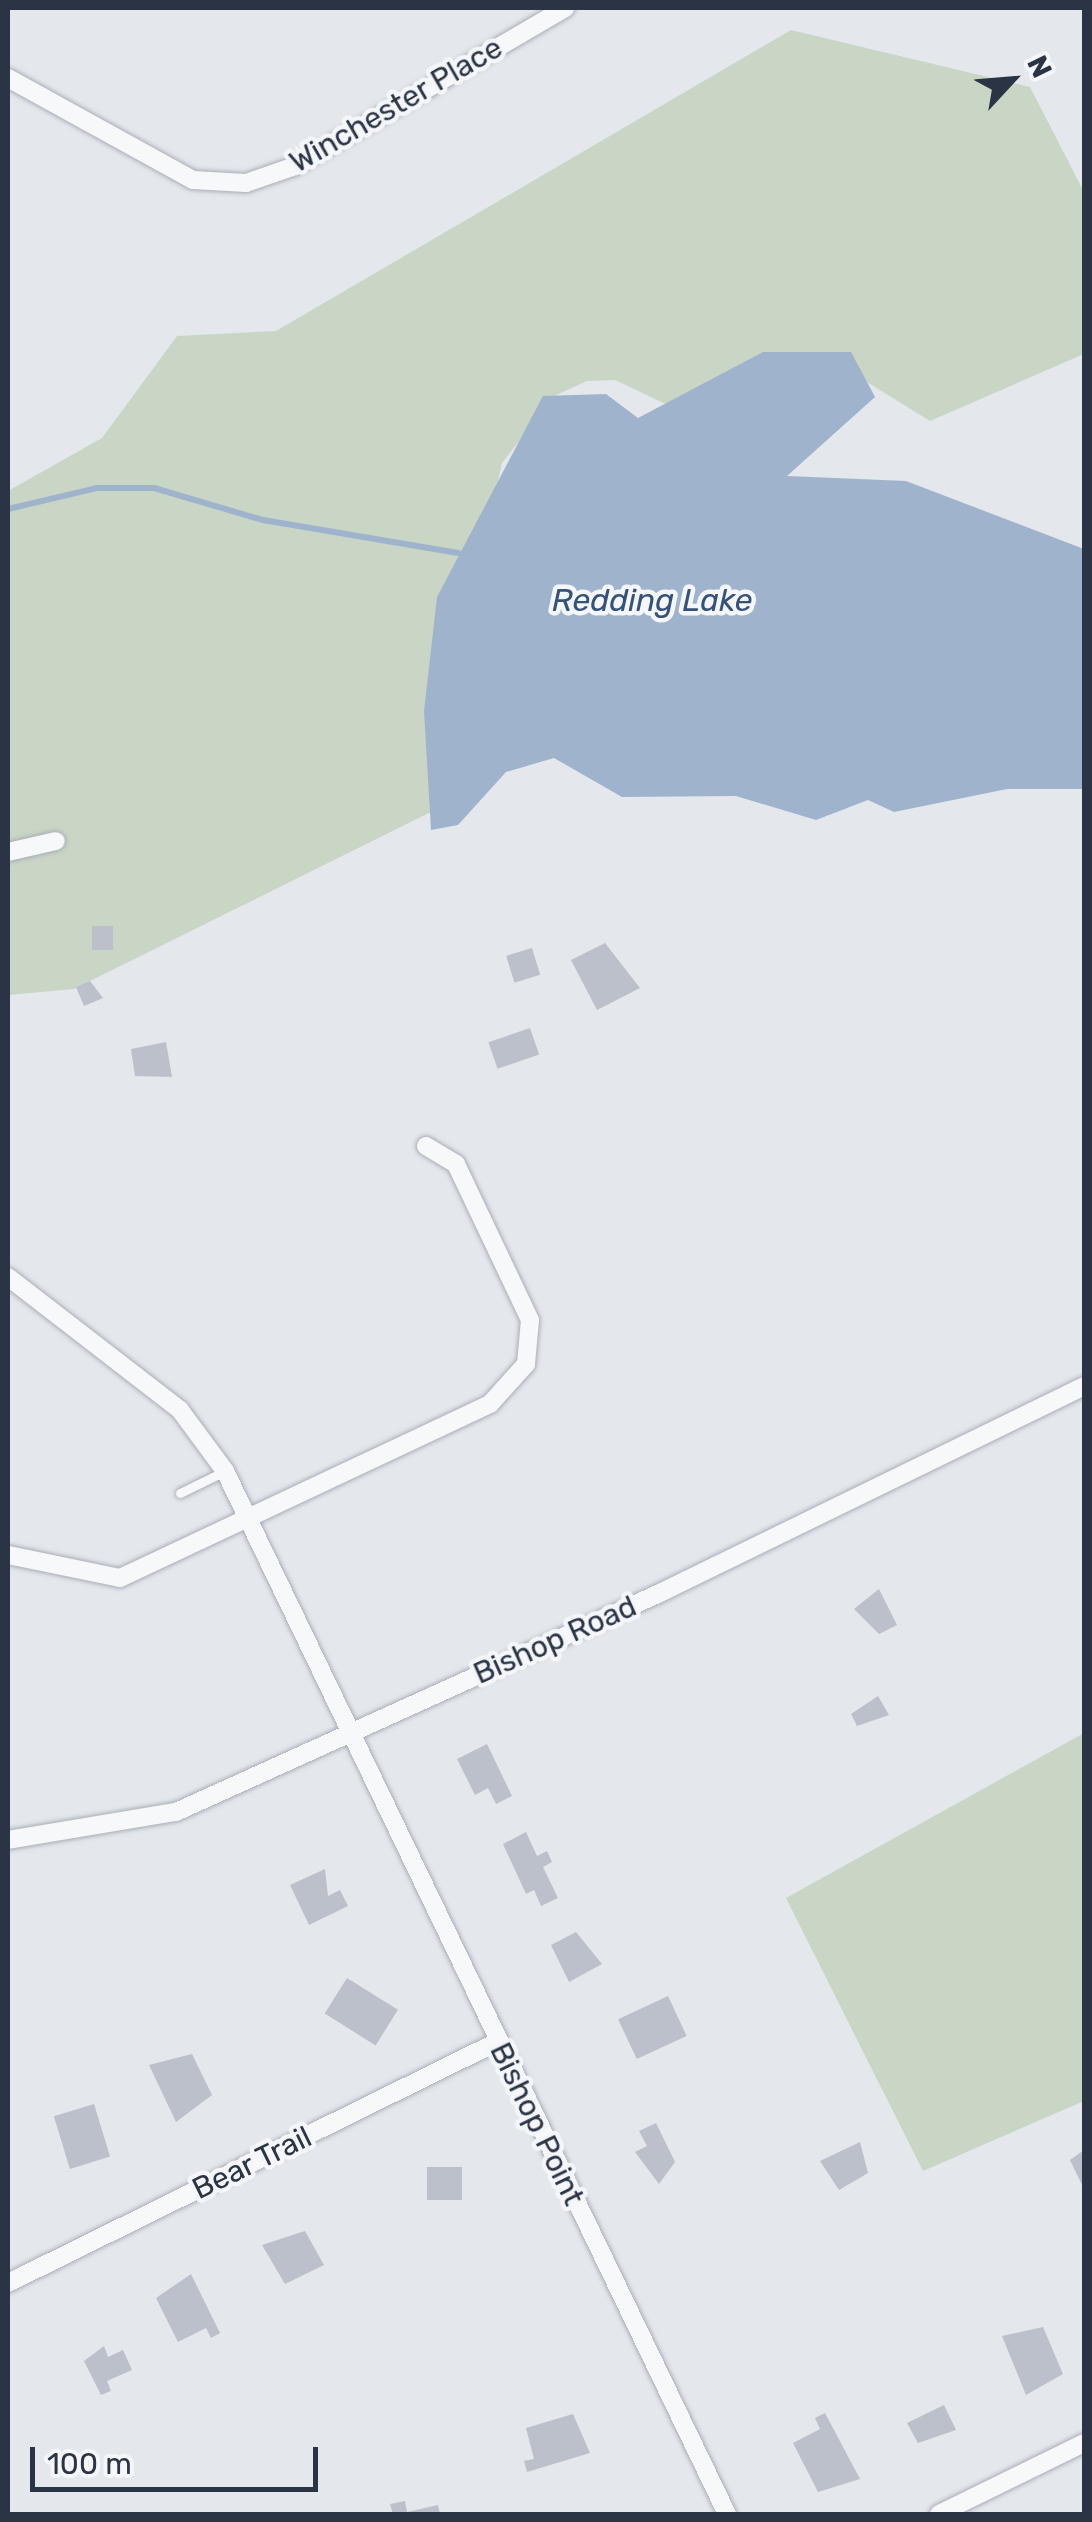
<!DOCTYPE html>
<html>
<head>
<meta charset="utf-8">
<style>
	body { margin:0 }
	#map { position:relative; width:1092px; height:2522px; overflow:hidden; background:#e4e7ec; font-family:Rubik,sans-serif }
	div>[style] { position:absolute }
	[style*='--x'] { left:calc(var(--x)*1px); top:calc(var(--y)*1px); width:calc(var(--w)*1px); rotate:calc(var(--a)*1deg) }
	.green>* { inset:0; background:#c9d6c5 }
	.water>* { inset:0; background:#9fb4cc }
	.stream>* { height:6px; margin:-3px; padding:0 3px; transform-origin:3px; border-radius:3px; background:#9fb4cc }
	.building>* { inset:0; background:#bbc0ca; transform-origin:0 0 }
	.roads { filter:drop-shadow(0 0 2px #a9aeb7) drop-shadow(0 0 2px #a9aeb7) }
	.lane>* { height:9px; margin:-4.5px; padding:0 4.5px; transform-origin:4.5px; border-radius:4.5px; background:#f7f8fa }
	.street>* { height:18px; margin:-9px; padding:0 9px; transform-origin:9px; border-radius:9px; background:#f7f8fa }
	span { translate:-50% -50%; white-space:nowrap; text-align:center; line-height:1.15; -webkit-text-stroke:9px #f4f6f9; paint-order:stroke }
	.street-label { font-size:30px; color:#2b3445 }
	.water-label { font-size:32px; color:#34527a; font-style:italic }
	.frame { position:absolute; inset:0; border:10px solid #2b3445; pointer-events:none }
	.north { position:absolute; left:962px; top:30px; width:100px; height:100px; -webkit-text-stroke:8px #f4f6f9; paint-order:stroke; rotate:64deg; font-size:28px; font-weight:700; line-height:40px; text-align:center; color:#2b3445 }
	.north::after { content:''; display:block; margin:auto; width:35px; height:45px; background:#2b3445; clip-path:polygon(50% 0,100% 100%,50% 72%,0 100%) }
	.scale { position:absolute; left:30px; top:2447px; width:288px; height:45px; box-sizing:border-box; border:5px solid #2b3445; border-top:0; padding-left:12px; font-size:30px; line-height:35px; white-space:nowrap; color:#2b3445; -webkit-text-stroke:8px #f4f6f9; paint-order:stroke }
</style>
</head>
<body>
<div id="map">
	<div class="green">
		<div style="clip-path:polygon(791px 30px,1030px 87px,1084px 192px,1084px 354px,930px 421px,828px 358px,672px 407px,615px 380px,587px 381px,554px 396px,502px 463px,480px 560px,459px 798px,74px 989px,8px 995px,8px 491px,102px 438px,177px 336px,276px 331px)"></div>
		<div style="clip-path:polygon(1084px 1733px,1084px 2101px,923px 2171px,786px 1898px)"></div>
	</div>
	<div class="water">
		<div style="clip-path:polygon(763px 352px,851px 352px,875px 397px,787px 476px,906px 481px,1084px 549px,1084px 789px,1007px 789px,894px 812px,868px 800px,816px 820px,736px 796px,622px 797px,554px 758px,506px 772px,458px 825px,431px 830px,424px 711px,437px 597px,543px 396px,606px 394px,638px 418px)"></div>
	</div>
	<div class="stream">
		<div style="--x:8;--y:509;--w:91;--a:-13.3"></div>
		<div style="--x:97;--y:488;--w:57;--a:0"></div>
		<div style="--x:154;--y:488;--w:114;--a:16.4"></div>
		<div style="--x:263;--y:520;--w:198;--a:9.6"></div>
	</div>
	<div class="building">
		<div style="left:92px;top:926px;width:21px;height:24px"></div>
		<div style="clip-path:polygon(605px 943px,640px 988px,597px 1010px,571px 960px)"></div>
		<div style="left:532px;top:948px;width:28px;height:27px;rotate:73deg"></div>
		<div style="clip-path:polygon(90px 981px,103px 998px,84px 1006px,76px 987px)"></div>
		<div style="left:530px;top:1028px;width:28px;height:44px;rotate:71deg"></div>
		<div style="clip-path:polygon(166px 1042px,172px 1077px,135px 1076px,131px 1049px)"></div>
		<div style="clip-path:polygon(879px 1589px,897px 1625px,879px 1634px,854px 1609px)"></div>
		<div style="clip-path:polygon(878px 1696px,889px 1715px,857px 1726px,851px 1714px)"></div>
		<div style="clip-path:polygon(487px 1744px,512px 1796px,496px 1804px,488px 1788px,475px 1795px,457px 1759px)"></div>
		<div style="clip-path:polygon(526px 1832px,537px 1856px,547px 1851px,552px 1862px,543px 1867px,558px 1898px,541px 1906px,534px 1890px,526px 1894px,503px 1844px)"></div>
		<div style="clip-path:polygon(325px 1869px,328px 1896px,340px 1890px,348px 1906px,309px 1925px,290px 1885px)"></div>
		<div style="clip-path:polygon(576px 1932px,602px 1964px,569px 1982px,551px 1945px)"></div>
		<div style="left:347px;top:1978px;width:60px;height:42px;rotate:32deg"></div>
		<div style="left:668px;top:1996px;width:44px;height:55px;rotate:65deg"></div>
		<div style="clip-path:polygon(192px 2054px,212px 2095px,176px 2122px,149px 2065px)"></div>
		<div style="left:94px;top:2104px;width:55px;height:42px;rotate:73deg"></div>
		<div style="clip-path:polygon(656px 2123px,675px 2162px,659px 2184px,635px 2152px,647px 2146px,639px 2131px)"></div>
		<div style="clip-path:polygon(860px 2142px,868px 2173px,839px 2190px,820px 2161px)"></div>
		<div style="clip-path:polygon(1084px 2150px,1084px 2189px,1070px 2160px)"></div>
		<div style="left:427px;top:2167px;width:35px;height:33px"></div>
		<div style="clip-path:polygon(305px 2231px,324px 2265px,285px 2284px,262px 2245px)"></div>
		<div style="clip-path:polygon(191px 2274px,220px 2333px,211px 2338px,206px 2328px,178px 2342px,156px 2298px)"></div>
		<div style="clip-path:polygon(1043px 2327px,1063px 2374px,1026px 2395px,1002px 2336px)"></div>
		<div style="clip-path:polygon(104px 2346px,108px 2357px,123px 2350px,132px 2370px,107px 2381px,111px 2391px,101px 2395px,84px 2361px)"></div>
		<div style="clip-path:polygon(944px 2405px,956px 2430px,918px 2443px,907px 2423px)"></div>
		<div style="clip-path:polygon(825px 2413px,860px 2479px,818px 2492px,793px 2443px,820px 2429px,815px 2418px)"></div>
		<div style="clip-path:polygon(573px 2414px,590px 2453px,527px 2472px,524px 2461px,534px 2459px,526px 2428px)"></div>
		<div style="clip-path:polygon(405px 2501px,407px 2512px,438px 2505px,440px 2514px,393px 2514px,390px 2504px)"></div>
	</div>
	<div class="roads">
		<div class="lane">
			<div style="--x:180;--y:1493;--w:50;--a:-26.1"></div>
		</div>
		<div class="street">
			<div style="--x:8;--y:78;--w:211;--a:28.9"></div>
			<div style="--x:193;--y:180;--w:53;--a:3.2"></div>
			<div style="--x:246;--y:183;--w:52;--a:-19.1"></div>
			<div style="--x:295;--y:166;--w:313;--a:-30.3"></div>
			<div style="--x:8;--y:852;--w:49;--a:-12.9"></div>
			<div style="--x:8;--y:1277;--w:217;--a:37.7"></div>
			<div style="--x:180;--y:1410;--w:76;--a:53.6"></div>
			<div style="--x:225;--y:1471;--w:1158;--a:64.3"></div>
			<div style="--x:8;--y:1555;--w:114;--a:11.6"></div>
			<div style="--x:120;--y:1578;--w:409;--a:-25.2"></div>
			<div style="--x:490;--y:1404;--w:54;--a:-48"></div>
			<div style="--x:526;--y:1364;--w:44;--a:-84.8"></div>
			<div style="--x:530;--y:1320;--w:173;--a:-115.4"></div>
			<div style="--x:456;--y:1164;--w:35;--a:-149"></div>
			<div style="--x:8;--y:1840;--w:170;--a:-9.5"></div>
			<div style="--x:176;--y:1812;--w:531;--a:-24.35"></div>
			<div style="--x:660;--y:1593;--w:472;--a:-26"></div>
			<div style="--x:8;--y:2283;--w:545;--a:-26.24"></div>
			<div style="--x:939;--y:2514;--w:161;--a:-26.1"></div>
		</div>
	</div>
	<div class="street-label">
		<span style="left:396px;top:105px;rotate:-30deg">Winchester Place</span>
		<span style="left:555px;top:1640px;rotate:-24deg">Bishop Road</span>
		<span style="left:537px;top:2124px;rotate:64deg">Bishop Point</span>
		<span style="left:252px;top:2163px;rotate:-26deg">Bear Trail</span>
	</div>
	<div class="water-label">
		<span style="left:652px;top:600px">Redding Lake</span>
	</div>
	<div class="frame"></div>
	<div class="north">N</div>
	<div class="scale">100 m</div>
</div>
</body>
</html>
